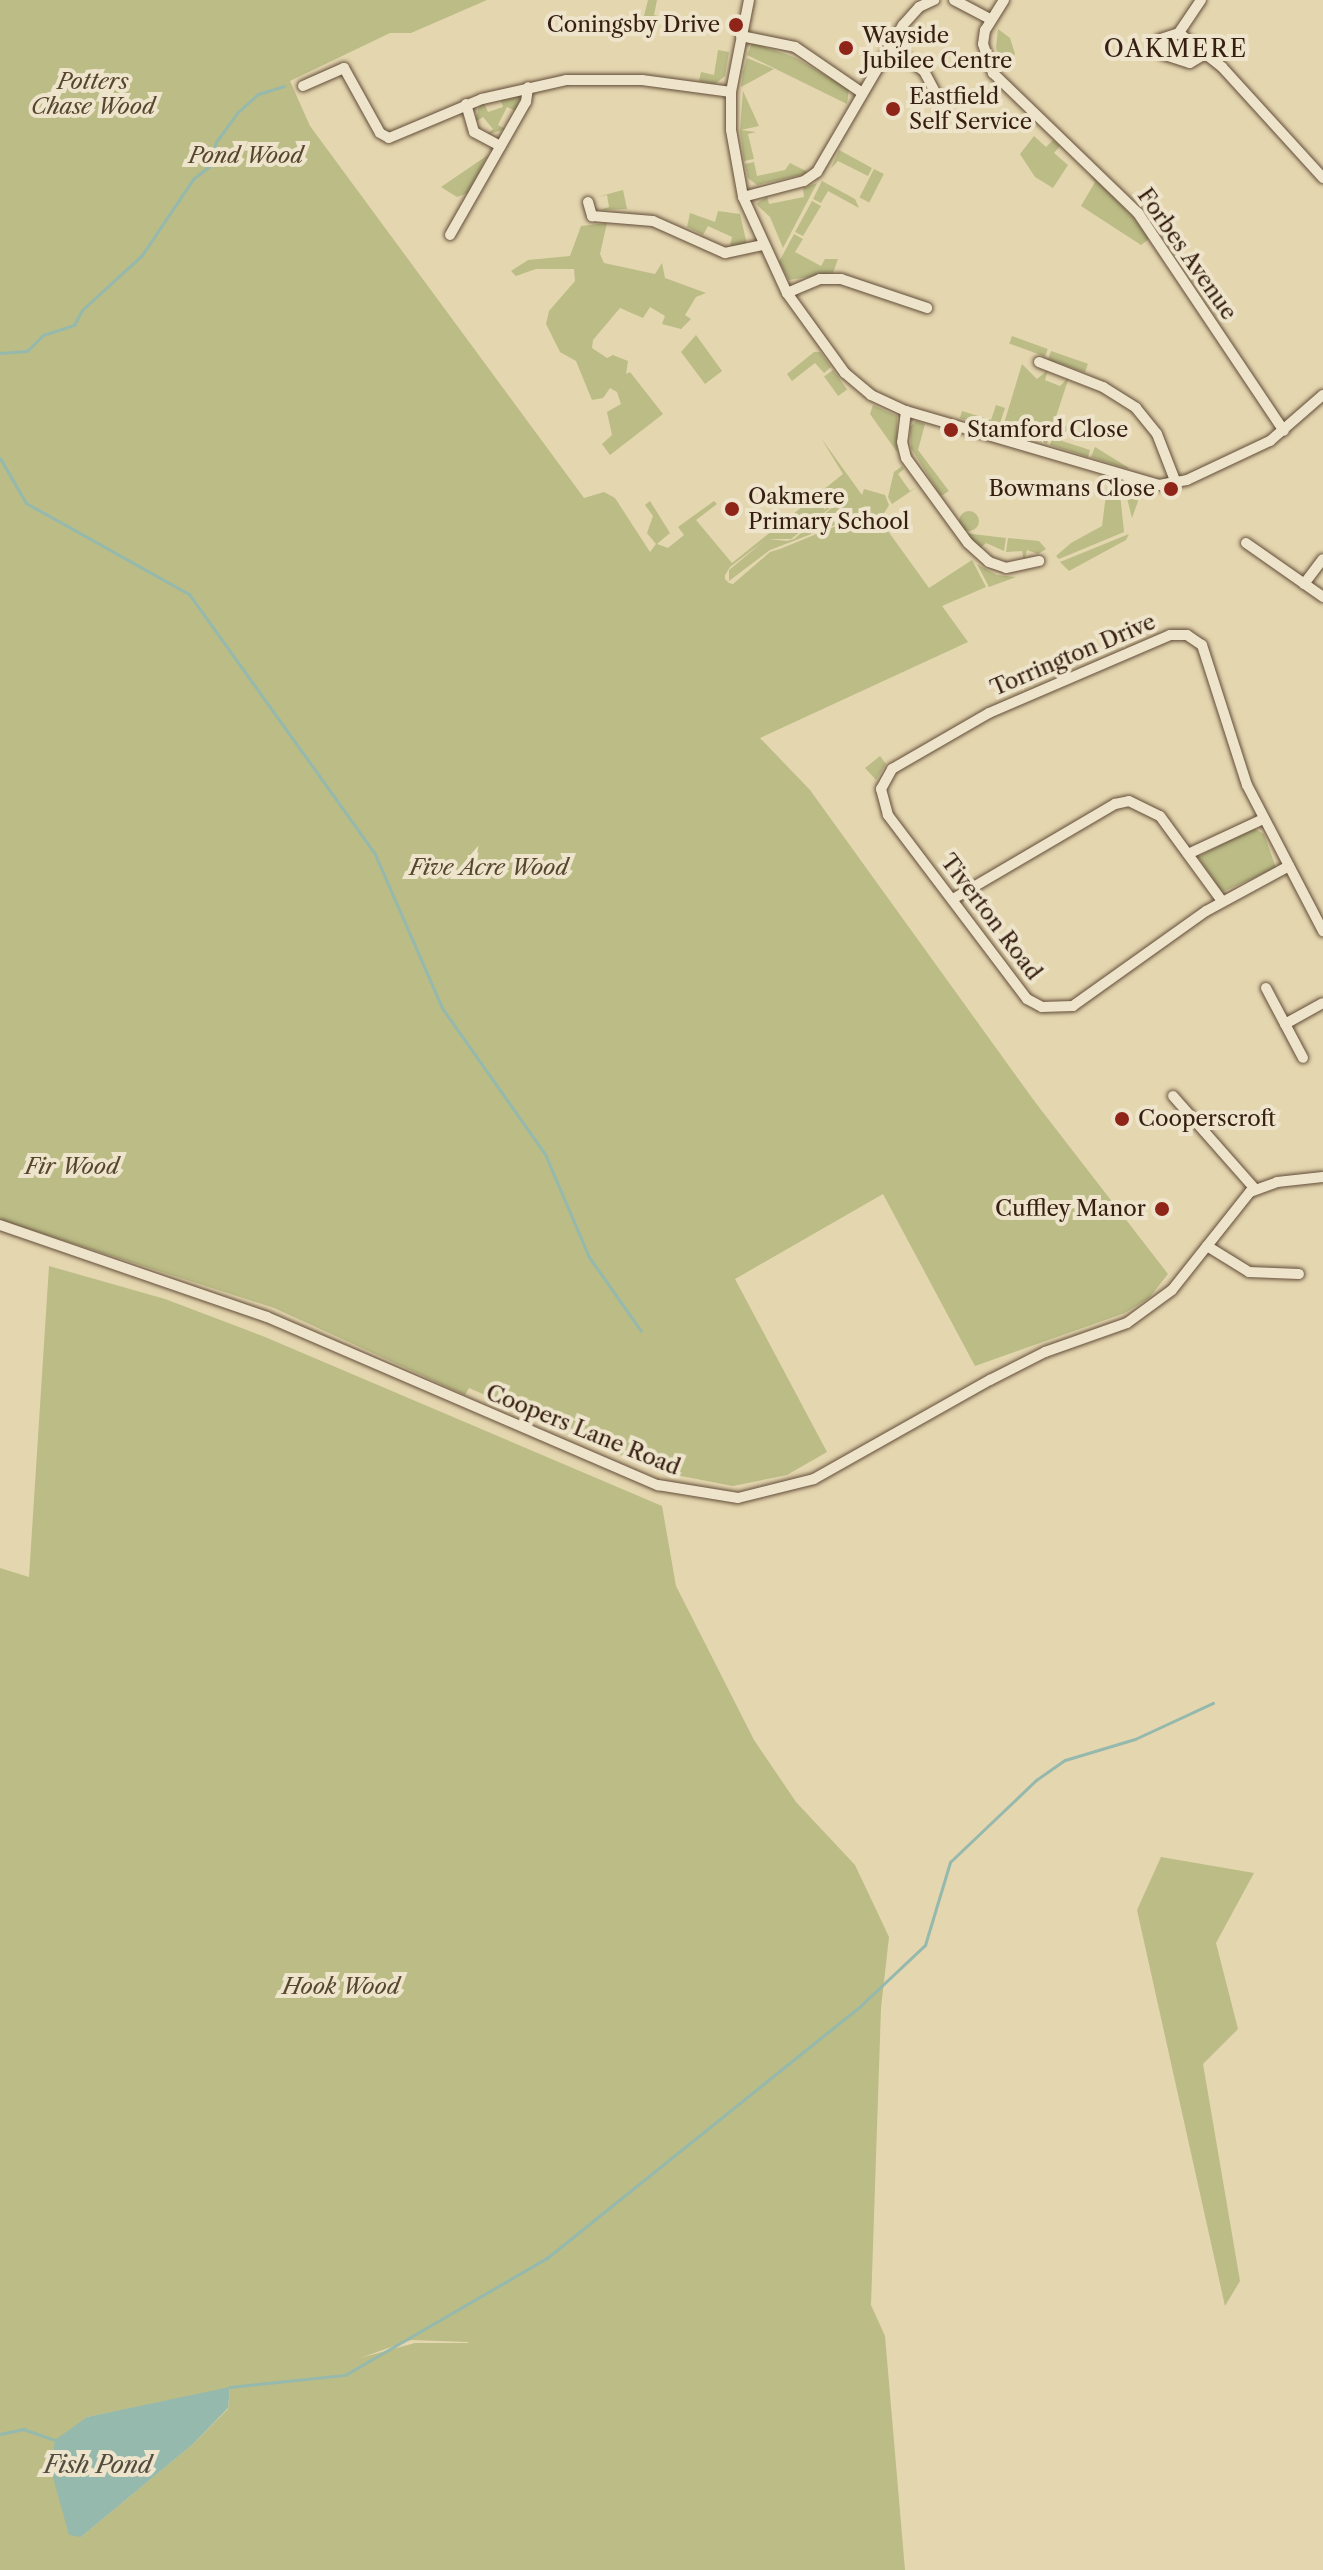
<!DOCTYPE html>
<html>
<head>
<meta charset="utf-8">
<style>
	body { margin:0 }
	#map { position:relative; width:1323px; height:2570px; overflow:hidden; background:#e4d6af; font-family:"Libre Caslon Text",serif }
	div>[style] { position:absolute }
	[style*='--x'] { left:calc(var(--x)*1px); top:calc(var(--y)*1px); width:calc(var(--w)*1px); rotate:calc(var(--a)*1deg) }
	.green>* { inset:0; background:#bbbc86; transform-origin:0 0 }
	.round { border-radius:50% }
	.water>* { inset:0; background:#95b9ad }
	.stream>* { height:3px; margin:-1.5px; padding:0 1.5px; transform-origin:1.5px; border-radius:1.5px; background:#95b9ad }
	.roads { filter:drop-shadow(0 0 2px #624c38) drop-shadow(0 0 2px #624c38) }
	.minor>* { height:10px; margin:-5px; padding:0 5px; transform-origin:5px; border-radius:5px; background:#ede4cb }
	.dots>* { width:22px; height:22px; translate:-50% -50%; box-sizing:border-box; border:4px solid #ede4cb; border-radius:50% }
	span { translate:-50% -50%; white-space:nowrap; text-align:center; line-height:1.15; -webkit-text-stroke:8px #ede4cb; paint-order:stroke }
	.poi-label { font-size:22px; color:#361e11 }
	.right { translate:-100% -50%; text-align:right }
	.left { translate:0 -50%; text-align:left }
	.park-label { font-size:22px; color:#57462e; font-style:italic }
	.street-label { font-size:22px; color:#361e11 }
	.neighbourhood-label { font-size:24px; color:#361e11; letter-spacing:2px }
	.water-label { font-size:24px; color:#524c40; font-style:italic }
</style>
</head>
<body>
<div id="map">
	<div class="green">
		<div style="clip-path:polygon(evenodd,0 0,487px 0,411px 33px,390px 33px,290px 81px,310px 126px,584px 498px,604px 492px,615px 498px,650px 552px,656px 544px,647px 533px,653px 516px,645px 505px,650px 501px,670px 533px,657px 544px,668px 548px,684px 535px,678px 527px,714px 501px,717px 504px,696px 520px,732px 563px,843px 474px,821px 438px,862px 495px,864px 489px,885px 495px,889px 505px,880px 520px,929px 588px,972px 560px,986px 587px,942px 606px,968px 642px,760px 738px,810px 790px,1035px 1102px,1168px 1274px,1149px 1298px,1125px 1313px,975px 1366px,883px 1194px,735px 1279px,827px 1452px,787px 1475px,733px 1486px,660px 1472px,469px 1388px,465px 1395px,274px 1308px,0 1220px,0 0,835px 504px,842px 508px,844px 514px,841px 524px,780px 549px,770px 552px,733px 584px,729px 583px,725px 579px,725px 575px,730px 567px,764px 541px,729px 570px,729px 581px,770px 550px,840px 523px,842px 510px,834px 506px,794px 539px,787px 541px,768px 539px,791px 539px,835px 504px)"></div>
		<div style="clip-path:polygon(648px 0,657px 0,654px 15px,669px 19px,668px 25px,644px 16px)"></div>
		<div style="clip-path:polygon(998px 29px,1010px 38px,1015px 54px,1003px 69px,996px 48px)"></div>
		<div style="clip-path:polygon(1172px 38px,1192px 52px,1192px 58px,1165px 55px,1162px 41px)"></div>
		<div style="clip-path:polygon(752px 43px,794px 57px,849px 89px,847px 104px,747px 55px)"></div>
		<div style="clip-path:polygon(718px 50px,729px 52px,725px 76px,715px 84px,699px 81px,701px 72px,714px 75px)"></div>
		<div style="clip-path:polygon(747px 58px,774px 69px,741px 87px,743px 72px)"></div>
		<div style="clip-path:polygon(743px 91px,759px 126px,741px 130px,756px 132px,748px 134px,754px 159px,744px 161px,740px 131px)"></div>
		<div style="clip-path:polygon(521px 94px,516px 111px,507px 107px,498px 125px,506px 129px,486px 135px,493px 129px,483px 117px,475px 122px,479px 107px,484px 103px,488px 112px,503px 107px,500px 98px)"></div>
		<div style="clip-path:polygon(1034px 136px,1046px 147px,1053px 140px,1060px 146px,1054px 153px,1068px 165px,1053px 188px,1035px 177px,1020px 154px)"></div>
		<div style="clip-path:polygon(839px 150px,872px 168px,868px 176px,838px 161px,831px 168px)"></div>
		<div style="clip-path:polygon(488px 155px,468px 193px,457px 197px,441px 187px)"></div>
		<div style="clip-path:polygon(754px 162px,757px 176px,785px 170px,790px 163px,810px 173px,757px 185px,748px 178px,745px 164px)"></div>
		<div style="left:874px;top:169px;width:11px;height:32px;rotate:27deg"></div>
		<div style="clip-path:polygon(1089px 173px,1133px 217px,1149px 239px,1141px 245px,1081px 206px,1095px 182px)"></div>
		<div style="clip-path:polygon(822px 181px,855px 199px,859px 208px,828px 191px,821px 203px,813px 199px)"></div>
		<div style="clip-path:polygon(817px 183px,783px 248px,770px 217px,756px 204px,767px 196px,769px 204px,804px 197px,803px 188px)"></div>
		<div style="clip-path:polygon(623px 190px,627px 209px,600px 210px,609px 207px,607px 195px,597px 197px)"></div>
		<div style="clip-path:polygon(812px 201px,821px 206px,803px 236px,795px 232px)"></div>
		<div style="clip-path:polygon(718px 211px,740px 214px,747px 245px,730px 246px,732px 237px,708px 226px,703px 235px,687px 227px,690px 213px,715px 222px)"></div>
		<div style="clip-path:polygon(607px 223px,600px 254px,604px 263px,655px 274px,662px 263px,665px 278px,706px 293px,696px 297px,685px 315px,691px 319px,681px 329px,662px 324px,665px 316px,650px 307px,643px 318px,620px 308px,593px 340px,592px 348px,607px 358px,613px 355px,628px 361px,626px 374px,630px 372px,663px 414px,610px 455px,602px 444px,612px 435px,607px 412px,621px 404px,617px 392px,610px 388px,603px 398px,592px 400px,576px 361px,560px 352px,546px 324px,549px 311px,575px 281px,574px 269px,536px 269px,516px 276px,511px 271px,528px 260px,570px 256px,581px 226px)"></div>
		<div style="clip-path:polygon(794px 234px,803px 239px,795px 252px,821px 266px,825px 259px,838px 259px,833px 273px,789px 280px,779px 262px)"></div>
		<div style="clip-path:polygon(696px 335px,722px 371px,705px 384px,681px 352px)"></div>
		<div style="left:1012px;top:336px;width:38px;height:8px;rotate:20deg"></div>
		<div style="left:1051px;top:351px;width:39px;height:9px;rotate:19deg"></div>
		<div style="clip-path:polygon(814px 352px,820px 352px,831px 367px,824px 373px,815px 363px,792px 381px,787px 374px)"></div>
		<div style="clip-path:polygon(1022px 364px,1037px 379px,1048px 370px,1045px 380px,1060px 386px,1069px 377px,1047px 444px,1043px 442px,1045px 434px,1034px 430px,1031px 439px,1019px 436px,1020px 427px,1010px 423px,1002px 430px)"></div>
		<div style="left:833px;top:370px;width:24px;height:11px;rotate:54deg"></div>
		<div style="clip-path:polygon(873px 405px,897px 416px,897px 452px,870px 414px)"></div>
		<div style="clip-path:polygon(996px 405px,1005px 408px,998px 429px,960px 418px,962px 411px,991px 420px)"></div>
		<div style="clip-path:polygon(916px 421px,925px 424px,918px 450px,949px 491px,941px 496px,911px 448px,910px 427px)"></div>
		<div style="clip-path:polygon(1057px 423px,1068px 427px,1062px 441px,1090px 450px,1088px 457px,1050px 445px)"></div>
		<div style="clip-path:polygon(1095px 447px,1129px 468px,1128px 469px,1091px 457px)"></div>
		<div style="clip-path:polygon(902px 466px,904px 469px,898px 474px,910px 491px,917px 487px,892px 504px,888px 497px,894px 472px)"></div>
		<div style="clip-path:polygon(1108px 479px,1119px 484px,1124px 532px,1059px 559px,1056px 556px,1071px 543px,1102px 526px)"></div>
		<div style="clip-path:polygon(1131px 486px,1142px 490px,1132px 518px,1127px 498px)"></div>
		<div class="round" style="left:959px;top:511px;width:20px;height:20px"></div>
		<div style="clip-path:polygon(964px 533px,1006px 538px,1004px 551px,986px 543px,979px 549px)"></div>
		<div style="clip-path:polygon(1129px 534px,1126px 540px,1069px 571px,1060px 562px)"></div>
		<div style="clip-path:polygon(1008px 538px,1039px 541px,1046px 549px,1038px 554px,1027px 550px,1024px 562px,1022px 551px,1006px 552px)"></div>
		<div style="clip-path:polygon(977px 564px,997px 575px,1016px 577px,989px 587px)"></div>
		<div style="clip-path:polygon(880px 756px,886px 764px,876px 780px,865px 768px)"></div>
		<div style="clip-path:polygon(1253px 828px,1264px 834px,1276px 868px,1222px 892px,1198px 857px)"></div>
		<div style="clip-path:polygon(evenodd,49px 1266px,165px 1299px,265px 1337px,662px 1506px,676px 1586px,754px 1740px,796px 1802px,855px 1865px,889px 1937px,881px 2008px,871px 2305px,885px 2336px,905px 2570px,0 2570px,0 1568px,29px 1577px,49px 1266px,411px 2340px,468px 2342px,468px 2343px,415px 2343px,360px 2358px,411px 2340px,49px 1266px,230px 2388px,228px 2409px,193px 2444px,81px 2537px,87px 2417px,230px 2388px)"></div>
		<div style="clip-path:polygon(1161px 1857px,1254px 1873px,1216px 1943px,1238px 2029px,1203px 2064px,1240px 2281px,1225px 2306px,1137px 1910px)"></div>
	</div>
	<div class="water">
		<div style="clip-path:polygon(230px 2387px,228px 2408px,193px 2444px,81px 2537px,69px 2535px,51px 2470px,55px 2440px,87px 2417px)"></div>
	</div>
	<div class="stream">
		<div style="--x:0;--y:353;--w:27;--a:-4"></div>
		<div style="--x:27;--y:351;--w:23;--a:-45"></div>
		<div style="--x:43;--y:335;--w:33;--a:-18"></div>
		<div style="--x:74;--y:325;--w:17;--a:-62"></div>
		<div style="--x:82;--y:310;--w:81;--a:-42.5"></div>
		<div style="--x:142;--y:255;--w:92;--a:-56.1"></div>
		<div style="--x:193;--y:179;--w:24;--a:-38"></div>
		<div style="--x:212;--y:164;--w:22;--a:-80"></div>
		<div style="--x:216;--y:142;--w:37;--a:-54"></div>
		<div style="--x:238;--y:112;--w:27;--a:-42"></div>
		<div style="--x:258;--y:94;--w:27;--a:-17"></div>
		<div style="--x:0;--y:458;--w:52;--a:60"></div>
		<div style="--x:26;--y:503;--w:187;--a:29.2"></div>
		<div style="--x:189;--y:594;--w:317;--a:54.4"></div>
		<div style="--x:374;--y:852;--w:170;--a:66.4"></div>
		<div style="--x:442;--y:1008;--w:179;--a:54.8"></div>
		<div style="--x:545;--y:1154;--w:112;--a:66.9"></div>
		<div style="--x:589;--y:1257;--w:90;--a:54.9"></div>
		<div style="--x:230;--y:2387;--w:116;--a:-6"></div>
		<div style="--x:345;--y:2375;--w:233;--a:-30.1"></div>
		<div style="--x:547;--y:2258;--w:396;--a:-38.8"></div>
		<div style="--x:856;--y:2010;--w:95;--a:-43.3"></div>
		<div style="--x:925;--y:1945;--w:87;--a:-73.2"></div>
		<div style="--x:950;--y:1862;--w:119;--a:-43.6"></div>
		<div style="--x:1036;--y:1780;--w:35;--a:-35"></div>
		<div style="--x:1065;--y:1760;--w:73;--a:-16.7"></div>
		<div style="--x:1135;--y:1739;--w:86;--a:-24.8"></div>
		<div style="--x:0;--y:2434;--w:24;--a:-12"></div>
		<div style="--x:23;--y:2429;--w:34;--a:19"></div>
	</div>
	<div class="roads">
		<div class="minor">
			<div style="--x:749;--y:0;--w:94;--a:101.1"></div>
			<div style="--x:731;--y:92;--w:38;--a:90"></div>
			<div style="--x:731;--y:130;--w:68;--a:79.8"></div>
			<div style="--x:743;--y:197;--w:106;--a:65.4"></div>
			<div style="--x:787;--y:293;--w:99;--a:54.1"></div>
			<div style="--x:845;--y:373;--w:34;--a:40"></div>
			<div style="--x:871;--y:395;--w:38;--a:25"></div>
			<div style="--x:906;--y:411;--w:264;--a:16.3"></div>
			<div style="--x:1159;--y:485;--w:28;--a:-10"></div>
			<div style="--x:1187;--y:480;--w:92;--a:-25.2"></div>
			<div style="--x:1270;--y:441;--w:70;--a:-41"></div>
			<div style="--x:954;--y:0;--w:41;--a:27.8"></div>
			<div style="--x:1004;--y:0;--w:36;--a:122"></div>
			<div style="--x:985;--y:30;--w:14;--a:98"></div>
			<div style="--x:983;--y:44;--w:31;--a:71"></div>
			<div style="--x:993;--y:73;--w:202;--a:44"></div>
			<div style="--x:1138;--y:213;--w:262;--a:56.2"></div>
			<div style="--x:1201;--y:0;--w:40;--a:124"></div>
			<div style="--x:1179;--y:33;--w:55;--a:38.3"></div>
			<div style="--x:1222;--y:67;--w:150;--a:47.7"></div>
			<div style="--x:1179;--y:33;--w:20;--a:162"></div>
			<div style="--x:1160;--y:39;--w:15;--a:82"></div>
			<div style="--x:1162;--y:54;--w:29;--a:18"></div>
			<div style="--x:1190;--y:63;--w:17;--a:-31"></div>
			<div style="--x:741;--y:36;--w:55;--a:11.5"></div>
			<div style="--x:795;--y:47;--w:80;--a:34.3"></div>
			<div style="--x:890;--y:46;--w:42;--a:36.3"></div>
			<div style="--x:924;--y:71;--w:43;--a:62.2"></div>
			<div style="--x:944;--y:109;--w:11;--a:117"></div>
			<div style="--x:303;--y:86;--w:45;--a:-23.7"></div>
			<div style="--x:344;--y:68;--w:74;--a:61"></div>
			<div style="--x:380;--y:133;--w:10;--a:29"></div>
			<div style="--x:389;--y:138;--w:101;--a:-22.8"></div>
			<div style="--x:482;--y:99;--w:86;--a:-12.7"></div>
			<div style="--x:566;--y:80;--w:76;--a:0"></div>
			<div style="--x:642;--y:80;--w:90;--a:7.7"></div>
			<div style="--x:466;--y:104;--w:29;--a:74"></div>
			<div style="--x:474;--y:132;--w:30;--a:28"></div>
			<div style="--x:743;--y:197;--w:63;--a:-14.7"></div>
			<div style="--x:804;--y:181;--w:16;--a:-35"></div>
			<div style="--x:817;--y:172;--w:170;--a:-59.7"></div>
			<div style="--x:903;--y:25;--w:24;--a:-48"></div>
			<div style="--x:919;--y:7;--w:17;--a:-25"></div>
			<div style="--x:588;--y:202;--w:15;--a:74"></div>
			<div style="--x:592;--y:216;--w:61;--a:4.7"></div>
			<div style="--x:653;--y:221;--w:79;--a:24"></div>
			<div style="--x:725;--y:253;--w:38;--a:-12"></div>
			<div style="--x:450;--y:235;--w:153;--a:-60.3"></div>
			<div style="--x:526;--y:102;--w:15;--a:-82"></div>
			<div style="--x:787;--y:293;--w:36;--a:-23"></div>
			<div style="--x:820;--y:279;--w:21;--a:0"></div>
			<div style="--x:841;--y:279;--w:91;--a:18.6"></div>
			<div style="--x:1039;--y:362;--w:69;--a:21.3"></div>
			<div style="--x:1103;--y:387;--w:39;--a:32"></div>
			<div style="--x:1136;--y:408;--w:33;--a:51"></div>
			<div style="--x:1157;--y:434;--w:53;--a:68.8"></div>
			<div style="--x:906;--y:411;--w:31;--a:97"></div>
			<div style="--x:902;--y:442;--w:16;--a:76"></div>
			<div style="--x:906;--y:458;--w:105;--a:53.9"></div>
			<div style="--x:968;--y:543;--w:28;--a:42"></div>
			<div style="--x:989;--y:562;--w:18;--a:19"></div>
			<div style="--x:1006;--y:568;--w:34;--a:-12"></div>
			<div style="--x:1246;--y:543;--w:94;--a:35"></div>
			<div style="--x:1304;--y:584;--w:31;--a:-53"></div>
			<div style="--x:1188;--y:854;--w:83;--a:-25"></div>
			<div style="--x:1289;--y:866;--w:94;--a:151.5"></div>
			<div style="--x:1206;--y:911;--w:163;--a:144.5"></div>
			<div style="--x:1073;--y:1006;--w:31;--a:178"></div>
			<div style="--x:1042;--y:1007;--w:17;--a:-152"></div>
			<div style="--x:1027;--y:999;--w:231;--a:-127.1"></div>
			<div style="--x:888;--y:815;--w:27;--a:-105"></div>
			<div style="--x:881;--y:789;--w:23;--a:-61"></div>
			<div style="--x:892;--y:769;--w:112;--a:-30"></div>
			<div style="--x:989;--y:713;--w:197;--a:-23.3"></div>
			<div style="--x:1170;--y:635;--w:17;--a:0"></div>
			<div style="--x:1187;--y:635;--w:18;--a:34"></div>
			<div style="--x:1202;--y:645;--w:147;--a:72.2"></div>
			<div style="--x:1247;--y:785;--w:165;--a:62.5"></div>
			<div style="--x:953;--y:899;--w:188;--a:-30.4"></div>
			<div style="--x:1115;--y:804;--w:14;--a:-12"></div>
			<div style="--x:1129;--y:801;--w:34;--a:26"></div>
			<div style="--x:1160;--y:816;--w:105;--a:53.9"></div>
			<div style="--x:1266;--y:988;--w:79;--a:62.1"></div>
			<div style="--x:1285;--y:1024;--w:43;--a:-28.9"></div>
			<div style="--x:1173;--y:1096;--w:124;--a:48.6"></div>
			<div style="--x:0;--y:1225;--w:282;--a:19"></div>
			<div style="--x:267;--y:1317;--w:426;--a:23.3"></div>
			<div style="--x:658;--y:1485;--w:81;--a:9.2"></div>
			<div style="--x:738;--y:1498;--w:78;--a:-14"></div>
			<div style="--x:814;--y:1479;--w:202;--a:-29.4"></div>
			<div style="--x:990;--y:1380;--w:62;--a:-27"></div>
			<div style="--x:1045;--y:1352;--w:87;--a:-19.5"></div>
			<div style="--x:1127;--y:1323;--w:56;--a:-36.3"></div>
			<div style="--x:1172;--y:1290;--w:125;--a:-51.5"></div>
			<div style="--x:1250;--y:1192;--w:29;--a:-20"></div>
			<div style="--x:1277;--y:1182;--w:46;--a:-6.2"></div>
			<div style="--x:1207;--y:1246;--w:49;--a:31.8"></div>
			<div style="--x:1249;--y:1272;--w:50;--a:2.3"></div>
		</div>
	</div>
	<div class="dots">
		<div style="left:736px;top:25px;background:#8f2418"></div>
		<div style="left:846px;top:48px;background:#8f2418"></div>
		<div style="left:893px;top:109px;background:#8f2418"></div>
		<div style="left:951px;top:430px;background:#8f2418"></div>
		<div style="left:1171px;top:489px;background:#8f2418"></div>
		<div style="left:732px;top:509px;background:#8f2418"></div>
		<div style="left:1122px;top:1119px;background:#8f2418"></div>
		<div style="left:1162px;top:1209px;background:#8f2418"></div>
	</div>
	<div class="poi-label">
		<span class="right" style="left:720px;top:25px">Coningsby Drive</span>
		<span class="left" style="left:862px;top:48px">Wayside<br>Jubilee Centre</span>
		<span class="left" style="left:909px;top:109px">Eastfield<br>Self Service</span>
		<span class="left" style="left:967px;top:430px">Stamford Close</span>
		<span class="right" style="left:1155px;top:489px">Bowmans Close</span>
		<span class="left" style="left:748px;top:509px">Oakmere<br>Primary School</span>
		<span class="left" style="left:1138px;top:1119px">Cooperscroft</span>
		<span class="right" style="left:1146px;top:1209px">Cuffley Manor</span>
	</div>
	<div class="park-label">
		<span style="left:93px;top:94px">Potters<br>Chase Wood</span>
		<span style="left:246px;top:156px">Pond Wood</span>
		<span style="left:489px;top:868px">Five Acre Wood</span>
		<span style="left:72px;top:1167px">Fir Wood</span>
		<span style="left:341px;top:1987px">Hook Wood</span>
	</div>
	<div class="street-label">
		<span style="left:1187px;top:254px;rotate:55deg">Forbes Avenue</span>
		<span style="left:1073px;top:655px;rotate:-23deg">Torrington Drive</span>
		<span style="left:991px;top:917px;rotate:53deg">Tiverton Road</span>
		<span style="left:583px;top:1430px;rotate:22deg">Coopers Lane Road</span>
	</div>
	<div class="neighbourhood-label">
		<span style="left:1176px;top:49px">OAKMERE</span>
	</div>
	<div class="water-label">
		<span style="left:98px;top:2465px">Fish Pond</span>
	</div>
</div>
</body>
</html>
